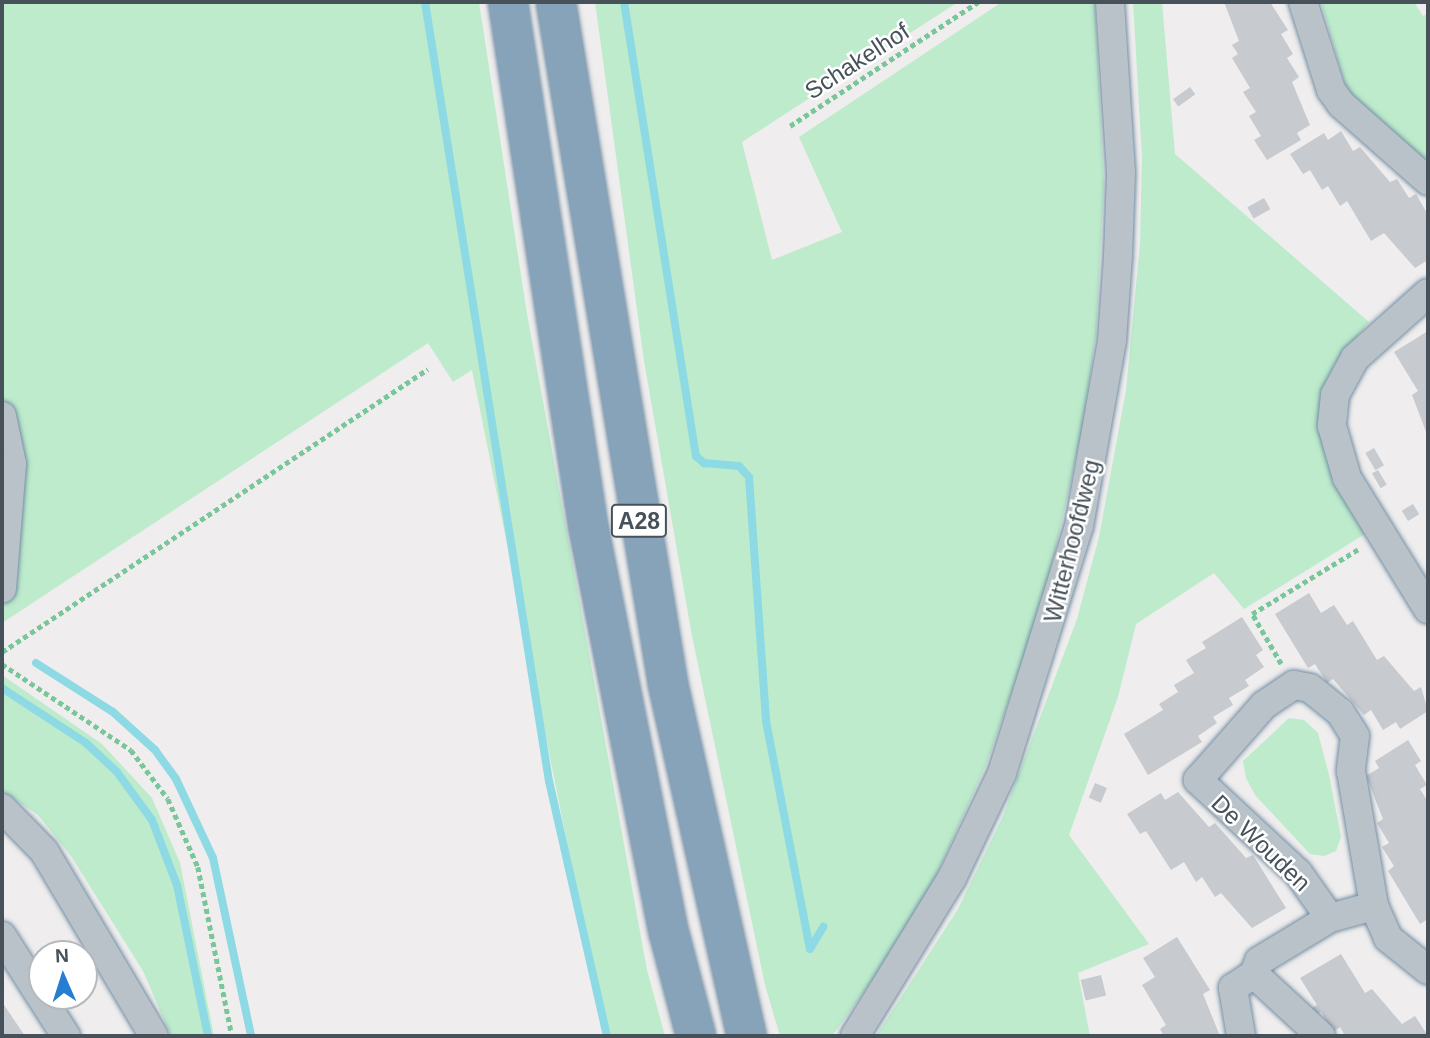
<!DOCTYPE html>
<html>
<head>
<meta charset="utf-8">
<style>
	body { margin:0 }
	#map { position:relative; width:1430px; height:1038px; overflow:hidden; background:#efeded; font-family:Arial,sans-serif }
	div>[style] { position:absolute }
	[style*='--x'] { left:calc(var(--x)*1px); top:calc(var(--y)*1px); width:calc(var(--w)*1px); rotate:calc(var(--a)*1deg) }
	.green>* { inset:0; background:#bdebcb }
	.stream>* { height:8px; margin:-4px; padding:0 4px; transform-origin:4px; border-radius:4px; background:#8ddae5 }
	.building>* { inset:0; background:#c7cacf; transform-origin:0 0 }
	.path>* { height:4.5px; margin-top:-2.25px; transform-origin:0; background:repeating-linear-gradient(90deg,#78c699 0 5px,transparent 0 8.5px) }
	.roads { filter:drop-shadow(0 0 2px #738ea4) drop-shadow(0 0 2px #738ea4) }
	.minor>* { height:28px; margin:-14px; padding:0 14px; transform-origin:14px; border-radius:14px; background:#b9c2c9 }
	.highway>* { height:38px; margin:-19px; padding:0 19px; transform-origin:19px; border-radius:19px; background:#87a3b9 }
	span { translate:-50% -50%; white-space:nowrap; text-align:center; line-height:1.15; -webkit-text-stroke:5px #fff; paint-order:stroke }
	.shield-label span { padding:2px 5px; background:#fff; border:2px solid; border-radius:5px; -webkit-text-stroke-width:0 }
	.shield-label { font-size:23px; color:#465159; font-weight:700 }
	.street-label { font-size:24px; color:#465159 }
	.frame { position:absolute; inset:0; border:4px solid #465159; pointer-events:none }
	.north { position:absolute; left:28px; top:940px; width:70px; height:70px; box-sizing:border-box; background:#fff; border:2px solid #b5b9bd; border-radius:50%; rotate:357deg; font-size:19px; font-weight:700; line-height:28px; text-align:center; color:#465159 }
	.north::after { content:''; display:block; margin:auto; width:24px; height:32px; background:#257ed2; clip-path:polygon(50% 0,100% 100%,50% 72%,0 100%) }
</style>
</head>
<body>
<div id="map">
	<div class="green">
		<div style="clip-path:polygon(2px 2px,479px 2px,527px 314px,647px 970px,665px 1036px,606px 1036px,472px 370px,453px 382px,428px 343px,2px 623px)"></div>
		<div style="clip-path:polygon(595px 2px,958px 2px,742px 142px,772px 260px,842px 232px,799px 137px,1002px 2px,1095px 2px,1104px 183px,1096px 334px,1082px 432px,1043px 604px,986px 765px,935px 878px,893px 952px,832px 1036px,780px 1036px,765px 985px,692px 636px,644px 361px)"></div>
		<div style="clip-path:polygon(1133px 2px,1162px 2px,1175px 154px,1369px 322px,1334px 365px,1320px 413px,1326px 459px,1365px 534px,1244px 609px,1214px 573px,1136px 624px,1118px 697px,1069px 835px,1149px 944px,1078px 973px,1090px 1036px,876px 1036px,958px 909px,1003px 816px,1077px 619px,1099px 537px,1126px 390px,1140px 244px,1142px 158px)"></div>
		<div style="clip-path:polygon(1321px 2px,1414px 2px,1423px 16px,1428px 13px,1428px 164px,1347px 91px)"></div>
		<div style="clip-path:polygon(2px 675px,102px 744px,152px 798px,180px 863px,214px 1036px,171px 1036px,143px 971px,71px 856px,38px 815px,2px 791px)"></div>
		<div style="clip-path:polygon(1289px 718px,1304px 720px,1318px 733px,1329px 775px,1341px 837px,1336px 851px,1324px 856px,1310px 854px,1255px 795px,1246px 778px,1243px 761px)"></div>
	</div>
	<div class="stream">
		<div style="--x:425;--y:2;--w:789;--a:80.96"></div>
		<div style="--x:549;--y:781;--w:262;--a:77.2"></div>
		<div style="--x:624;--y:2;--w:460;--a:81"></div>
		<div style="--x:696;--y:456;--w:11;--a:41"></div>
		<div style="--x:704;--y:463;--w:35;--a:5"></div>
		<div style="--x:739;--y:466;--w:15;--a:48"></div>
		<div style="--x:749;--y:477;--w:245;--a:86"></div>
		<div style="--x:766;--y:721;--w:232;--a:79.1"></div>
		<div style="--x:810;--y:949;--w:26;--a:-59"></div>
		<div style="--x:36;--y:663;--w:91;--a:32.5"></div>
		<div style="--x:113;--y:712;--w:57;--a:42.1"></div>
		<div style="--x:155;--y:750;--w:36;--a:54"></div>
		<div style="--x:176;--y:779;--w:87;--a:64.9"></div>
		<div style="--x:213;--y:858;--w:182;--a:77.9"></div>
		<div style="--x:2;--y:688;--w:100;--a:33.2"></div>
		<div style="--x:86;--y:743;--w:42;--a:43.1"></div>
		<div style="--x:117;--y:772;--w:59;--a:53.9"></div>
		<div style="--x:152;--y:820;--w:70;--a:69"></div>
		<div style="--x:177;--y:885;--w:154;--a:78.4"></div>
	</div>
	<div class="building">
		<div style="clip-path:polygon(1224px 2px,1270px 2px,1288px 30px,1281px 34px,1293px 54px,1287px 58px,1299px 77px,1292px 82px,1310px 125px,1297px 133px,1301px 140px,1267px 160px,1254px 140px,1261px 136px,1249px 116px,1256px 112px,1243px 92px,1250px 88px,1232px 58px,1238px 54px,1232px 45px,1239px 41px)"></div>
		<div style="left:1190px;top:87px;width:9px;height:21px;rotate:54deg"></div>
		<div style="clip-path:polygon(1341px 131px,1353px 151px,1360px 147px,1390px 182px,1397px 179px,1409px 198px,1416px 194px,1428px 215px,1428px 260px,1415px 268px,1384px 233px,1371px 241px,1347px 201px,1340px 206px,1328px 186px,1322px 190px,1310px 170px,1303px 174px,1290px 154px,1324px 133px,1328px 140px)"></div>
		<div style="left:1264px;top:198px;width:13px;height:19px;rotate:61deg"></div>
		<div style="clip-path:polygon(1428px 331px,1428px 437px,1412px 395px,1418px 391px,1394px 352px)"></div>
		<div style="left:1374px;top:448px;width:20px;height:10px;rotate:60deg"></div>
		<div style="left:1378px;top:470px;width:17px;height:7px;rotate:59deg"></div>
		<div style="left:1413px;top:504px;width:12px;height:13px;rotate:59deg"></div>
		<div style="clip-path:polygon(1309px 593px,1321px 613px,1334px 605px,1347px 625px,1353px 621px,1377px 660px,1384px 656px,1414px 691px,1421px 687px,1428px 711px,1400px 729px,1396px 722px,1383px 730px,1371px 710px,1364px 715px,1333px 679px,1327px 683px,1315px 664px,1308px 668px,1275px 614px)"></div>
		<div style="clip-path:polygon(1242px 617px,1263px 650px,1256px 655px,1264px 667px,1245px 680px,1249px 686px,1229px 698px,1233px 705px,1213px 717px,1217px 723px,1198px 736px,1202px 742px,1148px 775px,1124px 734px,1163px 710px,1159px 704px,1178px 692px,1174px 685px,1194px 673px,1186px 660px,1206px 648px,1202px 642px)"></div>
		<div style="clip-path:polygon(1408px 740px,1421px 761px,1415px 765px,1427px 785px,1420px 789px,1428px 802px,1428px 919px,1420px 924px,1388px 871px,1394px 866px,1382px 847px,1389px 843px,1377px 823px,1383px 819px,1366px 776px,1379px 768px,1375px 761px)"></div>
		<div style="left:1095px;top:783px;width:13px;height:16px;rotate:23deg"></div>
		<div style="clip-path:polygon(1178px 792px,1209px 827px,1215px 823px,1246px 858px,1253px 855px,1286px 908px,1252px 928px,1221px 893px,1215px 897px,1202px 877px,1196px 882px,1184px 862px,1171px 870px,1146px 831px,1140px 834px,1127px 814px,1161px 793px,1165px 800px)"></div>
		<div style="clip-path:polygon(1177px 937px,1210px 990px,1203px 994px,1220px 1036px,1164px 1036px,1160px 1029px,1166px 1025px,1142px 985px,1155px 977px,1143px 958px)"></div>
		<div style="clip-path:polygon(1341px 954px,1365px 993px,1372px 989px,1402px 1024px,1415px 1016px,1428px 1036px,1345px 1036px,1340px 1027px,1333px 1032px,1321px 1012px,1315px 1015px,1310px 1009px,1317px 1005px,1300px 978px)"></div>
		<div style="left:1101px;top:975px;width:21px;height:21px;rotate:76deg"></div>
		<div style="clip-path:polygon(2px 1002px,25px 1036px,2px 1036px)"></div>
	</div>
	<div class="path">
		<div style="--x:790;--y:126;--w:225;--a:-33.4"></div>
		<div style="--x:2;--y:652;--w:511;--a:-33.6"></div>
		<div style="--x:2;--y:664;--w:155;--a:33.7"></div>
		<div style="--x:131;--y:750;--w:61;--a:52.9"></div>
		<div style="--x:168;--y:799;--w:74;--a:66.2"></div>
		<div style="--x:198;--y:867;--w:172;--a:78.6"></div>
		<div style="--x:1281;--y:664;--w:58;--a:-120.1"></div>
		<div style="--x:1252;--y:614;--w:127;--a:-31.4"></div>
	</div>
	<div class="roads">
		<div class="minor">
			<div style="--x:1303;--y:2;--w:92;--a:72.3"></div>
			<div style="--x:1331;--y:90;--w:17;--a:54"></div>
			<div style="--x:1341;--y:104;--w:116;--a:41.5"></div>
			<div style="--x:1428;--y:293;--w:98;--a:138.3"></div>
			<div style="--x:1355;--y:358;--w:42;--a:118.4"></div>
			<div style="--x:1335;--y:395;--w:31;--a:96"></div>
			<div style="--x:1332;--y:426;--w:54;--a:73.9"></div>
			<div style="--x:1347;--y:478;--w:154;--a:58.3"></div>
			<div style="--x:2;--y:416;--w:49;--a:78.2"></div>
			<div style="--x:12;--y:464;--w:125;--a:94.6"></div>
			<div style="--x:2;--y:808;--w:60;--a:45.7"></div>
			<div style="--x:44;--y:851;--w:215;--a:59.3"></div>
			<div style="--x:1330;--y:918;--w:55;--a:-125.4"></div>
			<div style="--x:1298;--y:873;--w:137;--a:-137.1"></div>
			<div style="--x:1198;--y:780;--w:100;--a:-48.7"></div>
			<div style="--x:1264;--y:705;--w:36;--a:-34"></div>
			<div style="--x:1294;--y:685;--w:16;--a:11"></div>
			<div style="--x:1310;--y:688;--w:38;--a:39"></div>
			<div style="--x:1340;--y:712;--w:28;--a:58"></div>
			<div style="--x:1355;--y:736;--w:35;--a:97"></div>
			<div style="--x:1351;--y:771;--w:137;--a:80.3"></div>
			<div style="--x:1374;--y:906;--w:35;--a:66"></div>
			<div style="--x:1388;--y:938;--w:51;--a:38.7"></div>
			<div style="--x:2;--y:936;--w:119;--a:57.4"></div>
			<div style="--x:1254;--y:974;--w:91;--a:42.8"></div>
			<div style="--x:855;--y:1036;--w:185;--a:-58.5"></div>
			<div style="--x:952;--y:878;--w:116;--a:-64.5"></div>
			<div style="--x:1002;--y:773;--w:259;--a:-72.7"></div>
			<div style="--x:1079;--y:526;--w:189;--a:-79.9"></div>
			<div style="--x:1112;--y:340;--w:84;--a:-85.9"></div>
			<div style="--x:1118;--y:256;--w:83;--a:-87.9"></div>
			<div style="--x:1121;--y:173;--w:171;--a:-93.7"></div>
			<div style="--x:1241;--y:1036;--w:49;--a:-99.5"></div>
			<div style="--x:1233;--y:988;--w:25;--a:-34"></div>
			<div style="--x:1254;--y:974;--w:14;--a:-69"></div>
			<div style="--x:1259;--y:961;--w:83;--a:-31.2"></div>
			<div style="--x:1330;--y:918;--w:46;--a:-15.3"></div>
		</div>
		<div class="highway">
			<div style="--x:508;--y:2;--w:529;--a:81.3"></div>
			<div style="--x:588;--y:525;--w:416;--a:78.8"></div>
			<div style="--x:669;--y:933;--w:106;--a:75.3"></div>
			<div style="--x:556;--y:2;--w:691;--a:80.67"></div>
			<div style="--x:668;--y:684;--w:361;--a:77.4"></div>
		</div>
	</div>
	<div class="shield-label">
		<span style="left:639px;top:521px">A28</span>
	</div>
	<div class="street-label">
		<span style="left:857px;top:61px;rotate:-33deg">Schakelhof</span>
		<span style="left:1072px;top:541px;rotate:-76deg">Witterhoofdweg</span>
		<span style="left:1261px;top:843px;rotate:44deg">De Wouden</span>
	</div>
	<div class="frame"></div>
	<div class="north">N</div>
</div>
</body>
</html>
